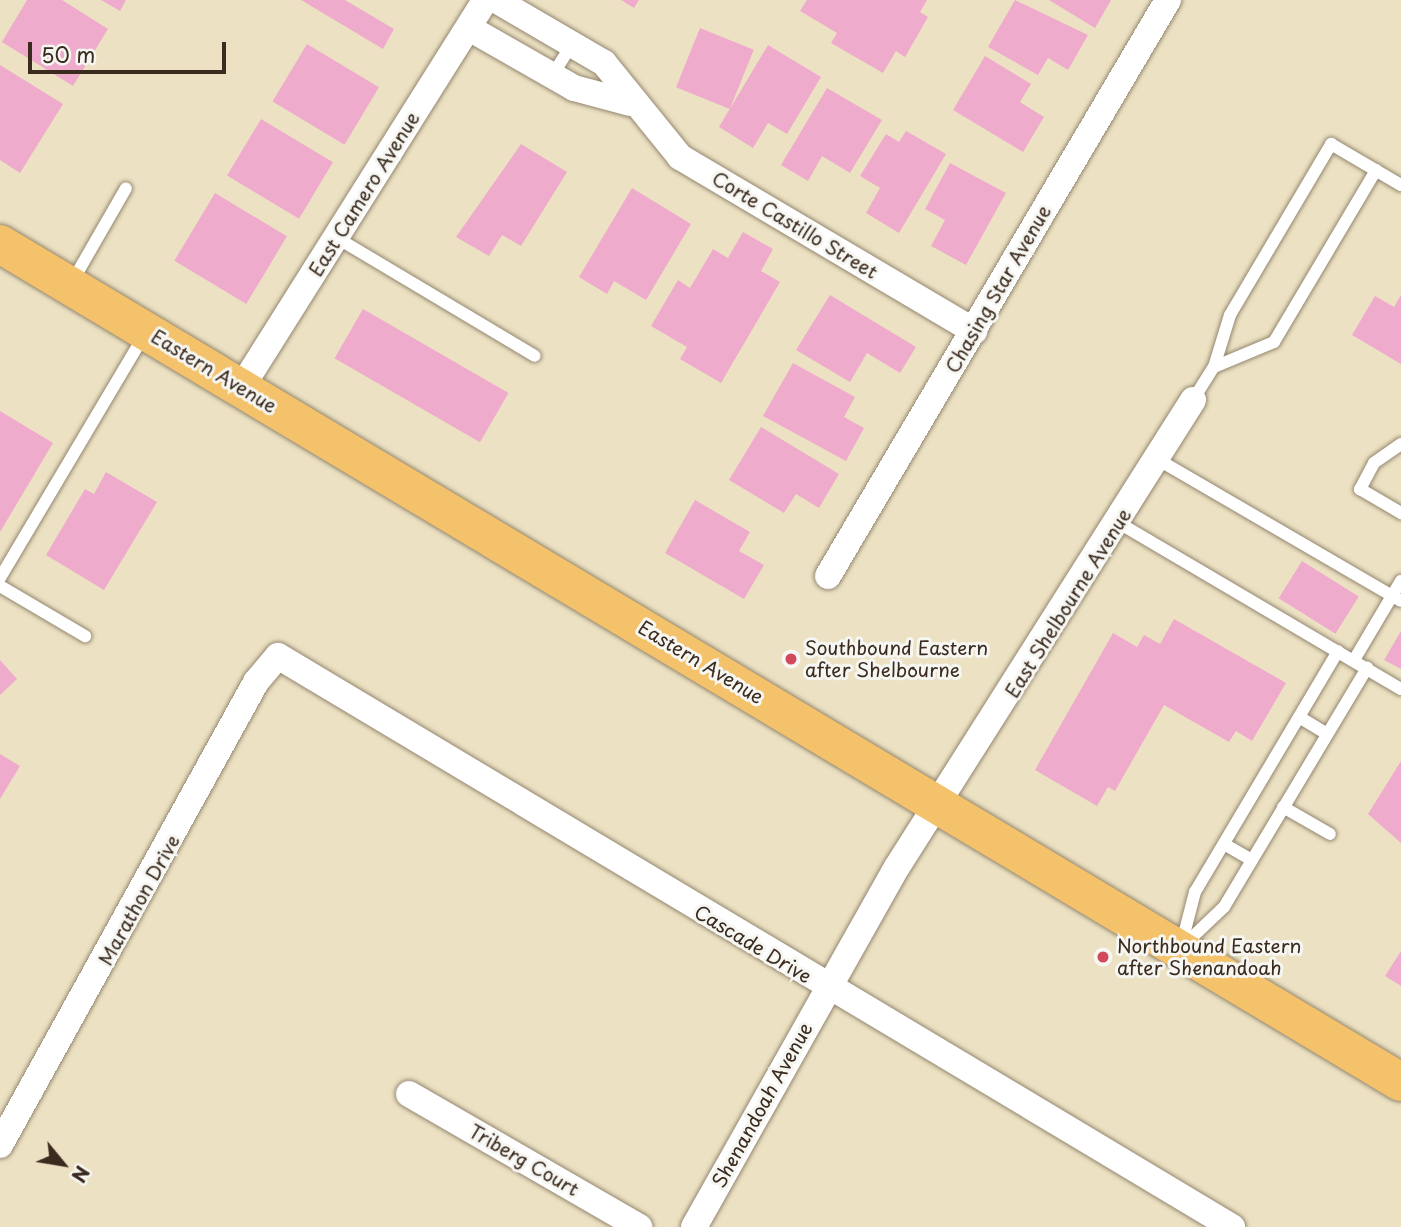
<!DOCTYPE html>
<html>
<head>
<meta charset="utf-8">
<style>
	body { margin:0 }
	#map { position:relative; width:1401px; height:1227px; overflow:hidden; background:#ece2c3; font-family:"Playpen Sans",sans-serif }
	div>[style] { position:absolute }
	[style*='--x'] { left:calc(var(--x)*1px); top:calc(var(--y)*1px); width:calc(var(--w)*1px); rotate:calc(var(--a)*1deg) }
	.building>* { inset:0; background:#efabcc; transform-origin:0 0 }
	.roads { filter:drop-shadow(0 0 2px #948670) drop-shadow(0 0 2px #948670) }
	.lane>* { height:12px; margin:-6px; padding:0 6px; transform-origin:6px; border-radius:6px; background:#fff }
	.street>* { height:26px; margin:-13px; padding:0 13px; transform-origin:13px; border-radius:13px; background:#fff }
	.primary>* { height:38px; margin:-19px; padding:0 19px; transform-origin:19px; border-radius:19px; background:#f4c26a }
	.dots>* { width:19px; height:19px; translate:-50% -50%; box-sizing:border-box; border:4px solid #f6f6f2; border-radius:50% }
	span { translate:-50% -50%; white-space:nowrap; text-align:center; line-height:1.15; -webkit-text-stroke:6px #f6f6f2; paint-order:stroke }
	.street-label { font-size:19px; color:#3b2a1e }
	.poi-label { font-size:19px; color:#3b2a1e }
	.left { translate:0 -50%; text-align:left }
	.north { position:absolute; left:28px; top:1129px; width:70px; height:70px; -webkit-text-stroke:5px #f6f6f2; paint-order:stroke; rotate:120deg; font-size:19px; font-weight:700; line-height:28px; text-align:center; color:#3b2a1e }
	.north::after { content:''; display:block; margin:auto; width:24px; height:32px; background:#3b2a1e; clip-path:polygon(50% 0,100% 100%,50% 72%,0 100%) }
	.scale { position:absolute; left:28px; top:42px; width:198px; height:32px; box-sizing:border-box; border:4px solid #3b2a1e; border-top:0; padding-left:9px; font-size:21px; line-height:24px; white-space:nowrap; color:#3b2a1e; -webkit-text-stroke:5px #f6f6f2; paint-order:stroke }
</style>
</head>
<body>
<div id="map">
	<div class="building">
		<div style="clip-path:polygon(27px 0,62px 0,108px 29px,73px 86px,2px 42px)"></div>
		<div style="clip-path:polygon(101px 0,126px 0,120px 11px)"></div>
		<div style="clip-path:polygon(301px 0,345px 0,394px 29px,383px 49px)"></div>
		<div style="clip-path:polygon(621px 0,639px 0,634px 8px)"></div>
		<div style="clip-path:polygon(807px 0,927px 0,920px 12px,928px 17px,905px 57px,896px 51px,883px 73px,831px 43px,837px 33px,800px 11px)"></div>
		<div style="clip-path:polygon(1015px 0,1088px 35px,1068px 70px,1048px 58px,1038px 75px,988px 47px)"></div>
		<div style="clip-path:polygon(1049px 0,1111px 0,1095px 28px)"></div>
		<div style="left:700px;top:28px;width:58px;height:64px;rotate:22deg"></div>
		<div style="left:307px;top:44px;width:84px;height:67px;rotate:31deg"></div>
		<div style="clip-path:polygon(768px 45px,821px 77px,787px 134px,768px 123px,753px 148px,719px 127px)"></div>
		<div style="clip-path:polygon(985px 56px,1031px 84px,1020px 102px,1044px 117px,1023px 152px,953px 110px)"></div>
		<div style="clip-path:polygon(0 65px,63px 104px,20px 173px,0 160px)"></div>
		<div style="clip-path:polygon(827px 88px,882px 120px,850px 173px,822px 156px,808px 181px,781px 165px)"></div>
		<div style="left:261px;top:119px;width:84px;height:66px;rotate:31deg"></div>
		<div style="clip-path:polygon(906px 131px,946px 154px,899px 233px,866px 213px,880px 188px,860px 176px,886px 134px,899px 142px)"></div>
		<div style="clip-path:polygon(521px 144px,567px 172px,521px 246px,502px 235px,489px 256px,456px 237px)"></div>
		<div style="clip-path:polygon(950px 163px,1006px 193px,966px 265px,931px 246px,945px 220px,925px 209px)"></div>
		<div style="clip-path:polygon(632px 188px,691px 224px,646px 300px,614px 281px,607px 294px,579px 277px)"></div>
		<div style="left:215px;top:193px;width:84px;height:79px;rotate:31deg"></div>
		<div style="clip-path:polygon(743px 232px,773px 249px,761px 271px,780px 282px,721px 383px,680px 359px,687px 347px,651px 326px,678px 280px,690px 288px,713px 249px,728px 258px)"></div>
		<div style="clip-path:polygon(830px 295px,916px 347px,900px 373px,867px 353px,850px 382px,796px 350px)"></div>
		<div style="clip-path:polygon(1401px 295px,1401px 364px,1352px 335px,1375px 296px,1394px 307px)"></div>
		<div style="left:363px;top:309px;width:168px;height:57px;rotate:30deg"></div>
		<div style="clip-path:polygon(793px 363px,855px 397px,844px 417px,864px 428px,846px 461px,763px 416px)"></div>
		<div style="clip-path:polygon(0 411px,53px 443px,0 532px)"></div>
		<div style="clip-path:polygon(761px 427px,839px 474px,819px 508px,796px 494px,784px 513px,729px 480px)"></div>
		<div style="clip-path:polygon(106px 472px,157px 502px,104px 590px,46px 555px,85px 489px,94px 494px)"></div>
		<div style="clip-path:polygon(695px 500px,750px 532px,739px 551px,764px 565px,744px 599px,665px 553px)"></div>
		<div style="left:1302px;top:561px;width:67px;height:44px;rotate:32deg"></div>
		<div style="clip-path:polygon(1174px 619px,1286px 683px,1252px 741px,1236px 731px,1229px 742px,1164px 705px,1115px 791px,1108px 787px,1097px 806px,1035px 770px,1113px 633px,1137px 647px,1144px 635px,1160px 644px)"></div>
		<div style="clip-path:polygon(1401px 631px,1401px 669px,1384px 660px)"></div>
		<div style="clip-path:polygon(0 660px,17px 679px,0 695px)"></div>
		<div style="clip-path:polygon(0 754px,20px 766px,0 799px)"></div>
		<div style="clip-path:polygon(1401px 761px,1401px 843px,1368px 814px)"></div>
		<div style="clip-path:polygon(1401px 951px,1401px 986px,1385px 976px)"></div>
	</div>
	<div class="roads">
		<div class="lane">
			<div style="--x:552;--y:76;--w:36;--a:-58"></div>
			<div style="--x:337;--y:238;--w:230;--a:30.8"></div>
			<div style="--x:72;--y:282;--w:108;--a:-60.1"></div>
			<div style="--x:1214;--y:367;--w:65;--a:-22.6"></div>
			<div style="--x:1274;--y:342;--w:200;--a:-59.3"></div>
			<div style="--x:1193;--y:400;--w:39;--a:-58"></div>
			<div style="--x:1214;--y:367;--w:54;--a:-72.9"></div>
			<div style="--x:1230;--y:315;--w:199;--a:-59.4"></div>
			<div style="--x:1331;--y:144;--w:81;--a:30.4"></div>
			<div style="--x:1401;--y:444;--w:33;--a:145"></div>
			<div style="--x:1374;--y:463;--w:30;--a:118"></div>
			<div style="--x:1360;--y:489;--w:48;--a:30.3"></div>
			<div style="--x:1157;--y:459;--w:282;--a:30.2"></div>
			<div style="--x:1119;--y:523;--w:327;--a:30.5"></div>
			<div style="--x:0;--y:578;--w:284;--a:-59.3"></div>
			<div style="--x:0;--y:586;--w:99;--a:30.5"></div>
			<div style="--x:1354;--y:660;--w:92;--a:-59.3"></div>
			<div style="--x:1299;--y:717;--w:33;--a:31"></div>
			<div style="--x:1283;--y:807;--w:54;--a:29.9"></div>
			<div style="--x:1224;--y:844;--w:32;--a:30"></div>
			<div style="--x:1181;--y:946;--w:56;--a:-75.5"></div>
			<div style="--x:1195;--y:892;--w:280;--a:-59.3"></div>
			<div style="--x:1183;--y:946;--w:57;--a:-43.6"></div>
			<div style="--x:1224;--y:907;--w:279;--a:-59.1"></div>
		</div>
		<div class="street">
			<div style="--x:496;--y:0;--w:125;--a:30.3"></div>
			<div style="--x:604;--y:63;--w:121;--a:51"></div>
			<div style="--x:680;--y:157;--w:342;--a:30.6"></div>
			<div style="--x:469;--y:28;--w:121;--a:29.7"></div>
			<div style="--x:574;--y:88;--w:58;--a:15"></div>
			<div style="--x:241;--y:388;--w:458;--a:-57.8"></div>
			<div style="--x:828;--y:576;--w:669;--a:-59.45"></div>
			<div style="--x:409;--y:1094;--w:266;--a:30"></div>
			<div style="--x:0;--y:1145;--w:529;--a:-61.06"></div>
			<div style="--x:256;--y:682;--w:34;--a:-50"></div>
			<div style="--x:278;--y:656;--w:1112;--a:30.9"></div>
			<div style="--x:694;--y:1227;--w:413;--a:-60.6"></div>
			<div style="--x:897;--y:867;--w:553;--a:-57.63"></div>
		</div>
		<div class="primary">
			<div style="--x:0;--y:244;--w:1632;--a:30.89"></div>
		</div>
	</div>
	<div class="dots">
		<div style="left:791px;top:659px;background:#d1495b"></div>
		<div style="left:1103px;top:957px;background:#d1495b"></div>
	</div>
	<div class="street-label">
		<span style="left:364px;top:194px;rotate:-58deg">East Camero Avenue</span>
		<span style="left:795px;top:225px;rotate:31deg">Corte Castillo Street</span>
		<span style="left:998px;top:289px;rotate:-60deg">Chasing Star Avenue</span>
		<span style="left:214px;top:371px;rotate:31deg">Eastern Avenue</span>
		<span style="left:1068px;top:603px;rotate:-58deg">East Shelbourne Avenue</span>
		<span style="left:701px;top:662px;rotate:31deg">Eastern Avenue</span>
		<span style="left:139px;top:900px;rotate:-61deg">Marathon Drive</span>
		<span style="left:753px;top:944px;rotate:31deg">Cascade Drive</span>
		<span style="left:762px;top:1105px;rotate:-61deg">Shenandoah Avenue</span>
		<span style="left:524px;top:1160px;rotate:30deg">Triberg Court</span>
	</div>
	<div class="poi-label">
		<span class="left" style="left:805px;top:659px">Southbound Eastern<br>after Shelbourne</span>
		<span class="left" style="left:1117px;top:957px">Northbound Eastern<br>after Shenandoah</span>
	</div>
	<div class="north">N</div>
	<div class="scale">50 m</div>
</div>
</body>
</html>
